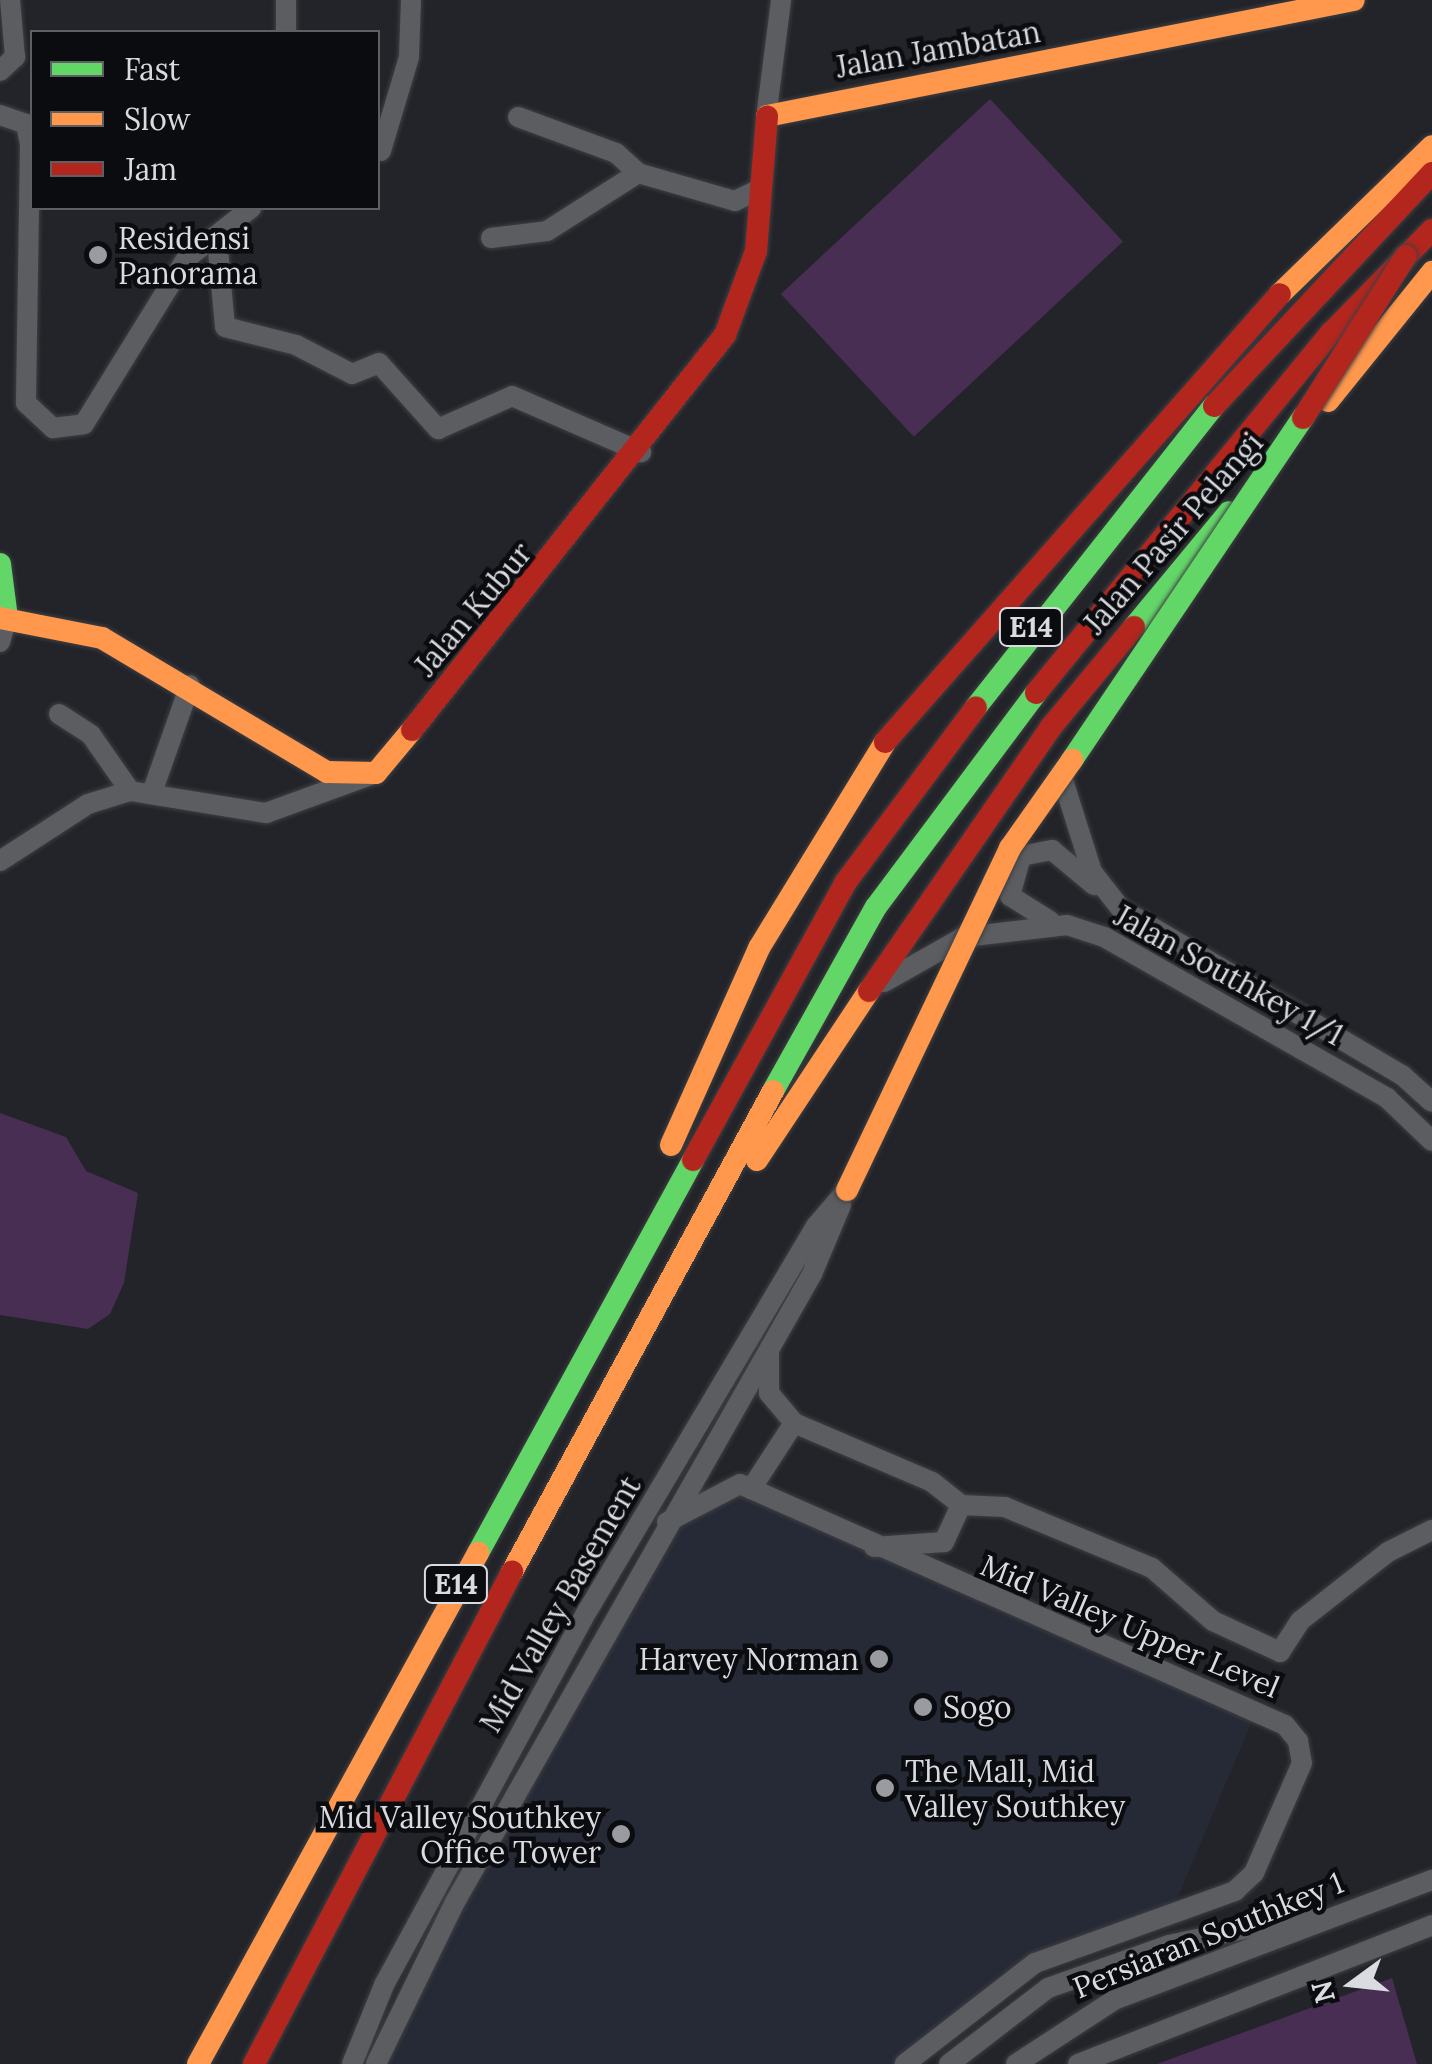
<!DOCTYPE html>
<html>
<head>
<meta charset="utf-8">
<style>
	body { margin:0 }
	#map { position:relative; width:1432px; height:2064px; overflow:hidden; background:#232429; font-family:Lora,serif }
	div>[style] { position:absolute }
	[style*='--x'] { left:calc(var(--x)*1px); top:calc(var(--y)*1px); width:calc(var(--w)*1px); rotate:calc(var(--a)*1deg) }
	.built>* { inset:0; background:#262a36 }
	.green>* { inset:0; background:#482e52; transform-origin:0 0 }
	.roads { filter:drop-shadow(0 0 2px #3e3f43) drop-shadow(0 0 2px #3e3f43) }
	.street>* { height:20px; margin:-10px; padding:0 10px; transform-origin:10px; border-radius:10px; background:#5c5d60 }
	.fast>* { height:22px; margin:-11px; padding:0 11px; transform-origin:11px; border-radius:11px; background:#63d668 }
	.slow>* { height:22px; margin:-11px; padding:0 11px; transform-origin:11px; border-radius:11px; background:#ff974d }
	.jam>* { height:22px; margin:-11px; padding:0 11px; transform-origin:11px; border-radius:11px; background:#b3261e }
	.bridges { filter:drop-shadow(0 0 2px #3e3f43) drop-shadow(0 0 2px #3e3f43) }
	.fast-bridge>* { height:22px; margin:-11px; padding:0 11px; transform-origin:11px; border-radius:11px; background:#63d668 }
	.slow-bridge>* { height:22px; margin:-11px; padding:0 11px; transform-origin:11px; border-radius:11px; background:#ff974d }
	.jam-bridge>* { height:22px; margin:-11px; padding:0 11px; transform-origin:11px; border-radius:11px; background:#b3261e }
	.dots>* { width:28px; height:28px; translate:-50% -50%; box-sizing:border-box; border:5px solid #0b0c10; border-radius:50% }
	span { translate:-50% -50%; white-space:nowrap; text-align:center; line-height:1.15; -webkit-text-stroke:9px #0b0c10; paint-order:stroke }
	.shield-label span { padding:2px 8px; background:#0b0c10; border:2px solid; border-radius:8px; -webkit-text-stroke-width:0 }
	.shield-label { font-size:28px; color:#d9dbe1; font-weight:700 }
	.street-label { font-size:30px; color:#d9dbe1 }
	.poi-label { font-size:30px; color:#d9dbe1 }
	.left { translate:0 -50%; text-align:left }
	.right { translate:-100% -50%; text-align:right }
	.legend { position:absolute; left:30px; top:30px; width:350px; height:180px; box-sizing:border-box; background:#0b0c10; border:2px solid #5d5f64; margin:0; padding:12px 18px; list-style:none; font-size:30px; color:#d9dbe1 }
	.legend li { display:flex; align-items:center; gap:20px; height:50px }
	.legend b { width:50px; border:2px solid #5d5f64 }
	.north { position:absolute; left:1302px; top:1934px; width:100px; height:100px; -webkit-text-stroke:8px #0b0c10; paint-order:stroke; rotate:255deg; font-size:28px; font-weight:700; line-height:40px; text-align:center; color:#d9dbe1 }
	.north::after { content:''; display:block; margin:auto; width:35px; height:45px; background:#d9dbe1; clip-path:polygon(50% 0,100% 100%,50% 72%,0 100%) }
</style>
</head>
<body>
<div id="map">
	<div class="built">
		<div style="clip-path:polygon(743px 1495px,1252px 1721px,1174px 1906px,999px 1974px,904px 2064px,386px 2064px,466px 1897px,673px 1527px)"></div>
	</div>
	<div class="green">
		<div style="left:990px;top:99px;width:195px;height:286px;rotate:47deg"></div>
		<div style="clip-path:polygon(0 1113px,66px 1137px,86px 1171px,138px 1193px,124px 1283px,110px 1314px,88px 1329px,0 1315px)"></div>
		<div style="clip-path:polygon(1392px 1978px,1417px 2064px,1157px 2064px)"></div>
	</div>
	<div class="roads">
		<div class="street">
			<div style="--x:286;--y:32;--w:32;--a:-90"></div>
			<div style="--x:0;--y:71;--w:21;--a:-43"></div>
			<div style="--x:15;--y:57;--w:57;--a:-95"></div>
			<div style="--x:767;--y:110;--w:111;--a:-82.7"></div>
			<div style="--x:0;--y:115;--w:28;--a:19"></div>
			<div style="--x:26;--y:124;--w:21;--a:79"></div>
			<div style="--x:30;--y:145;--w:258;--a:90.9"></div>
			<div style="--x:26;--y:403;--w:37;--a:43"></div>
			<div style="--x:53;--y:428;--w:31;--a:-7"></div>
			<div style="--x:84;--y:424;--w:194;--a:-58.3"></div>
			<div style="--x:186;--y:259;--w:83;--a:-38.1"></div>
			<div style="--x:518;--y:117;--w:104;--a:20.2"></div>
			<div style="--x:616;--y:153;--w:30;--a:42"></div>
			<div style="--x:381;--y:151;--w:98;--a:-73.4"></div>
			<div style="--x:409;--y:57;--w:57;--a:-88"></div>
			<div style="--x:491;--y:238;--w:56;--a:-7.1"></div>
			<div style="--x:547;--y:231;--w:108;--a:-32.5"></div>
			<div style="--x:638;--y:173;--w:101;--a:16.1"></div>
			<div style="--x:735;--y:201;--w:25;--a:-26"></div>
			<div style="--x:218;--y:250;--w:77;--a:84.8"></div>
			<div style="--x:225;--y:327;--w:73;--a:14.2"></div>
			<div style="--x:296;--y:345;--w:63;--a:27.4"></div>
			<div style="--x:352;--y:374;--w:29;--a:-22"></div>
			<div style="--x:379;--y:363;--w:89;--a:48.2"></div>
			<div style="--x:438;--y:429;--w:81;--a:-24"></div>
			<div style="--x:512;--y:396;--w:141;--a:23.5"></div>
			<div style="--x:0;--y:642;--w:25;--a:-74"></div>
			<div style="--x:59;--y:714;--w:38;--a:33"></div>
			<div style="--x:91;--y:735;--w:68;--a:55.1"></div>
			<div style="--x:1061;--y:774;--w:103;--a:72.4"></div>
			<div style="--x:1092;--y:872;--w:47;--a:51.9"></div>
			<div style="--x:1121;--y:909;--w:326;--a:30.6"></div>
			<div style="--x:1402;--y:1075;--w:40;--a:42"></div>
			<div style="--x:153;--y:790;--w:111;--a:-70.6"></div>
			<div style="--x:0;--y:861;--w:105;--a:-32.9"></div>
			<div style="--x:88;--y:804;--w:44;--a:-17.2"></div>
			<div style="--x:130;--y:791;--w:138;--a:9.2"></div>
			<div style="--x:266;--y:813;--w:114;--a:-20"></div>
			<div style="--x:1050;--y:921;--w:47;--a:-148"></div>
			<div style="--x:1010;--y:896;--w:41;--a:-74.6"></div>
			<div style="--x:1021;--y:856;--w:32;--a:-11"></div>
			<div style="--x:1052;--y:850;--w:55;--a:39.8"></div>
			<div style="--x:884;--y:982;--w:92;--a:-29.4"></div>
			<div style="--x:964;--y:937;--w:104;--a:-6.6"></div>
			<div style="--x:1067;--y:925;--w:39;--a:18"></div>
			<div style="--x:1104;--y:937;--w:326;--a:29.6"></div>
			<div style="--x:1387;--y:1098;--w:62;--a:43.7"></div>
			<div style="--x:769;--y:1352;--w:41;--a:90"></div>
			<div style="--x:769;--y:1393;--w:39;--a:50"></div>
			<div style="--x:794;--y:1423;--w:150;--a:23.1"></div>
			<div style="--x:932;--y:1482;--w:37;--a:38"></div>
			<div style="--x:961;--y:1505;--w:41;--a:114.7"></div>
			<div style="--x:944;--y:1542;--w:70;--a:175.9"></div>
			<div style="--x:751;--y:1489;--w:79;--a:-56.9"></div>
			<div style="--x:961;--y:1505;--w:44;--a:2.6"></div>
			<div style="--x:1005;--y:1507;--w:159;--a:22.5"></div>
			<div style="--x:1152;--y:1568;--w:81;--a:41"></div>
			<div style="--x:1213;--y:1621;--w:74;--a:24.8"></div>
			<div style="--x:1280;--y:1652;--w:37;--a:-57"></div>
			<div style="--x:1300;--y:1621;--w:112;--a:-38.1"></div>
			<div style="--x:1388;--y:1552;--w:49;--a:-26.6"></div>
			<div style="--x:667;--y:1522;--w:82;--a:-27.5"></div>
			<div style="--x:740;--y:1484;--w:596;--a:23.86"></div>
			<div style="--x:1285;--y:1725;--w:21;--a:51"></div>
			<div style="--x:1298;--y:1741;--w:22;--a:80"></div>
			<div style="--x:1302;--y:1763;--w:120;--a:113.6"></div>
			<div style="--x:1254;--y:1873;--w:26;--a:137"></div>
			<div style="--x:1235;--y:1891;--w:213;--a:160.2"></div>
			<div style="--x:1035;--y:1963;--w:165;--a:142.2"></div>
			<div style="--x:352;--y:2064;--w:85;--a:-67.9"></div>
			<div style="--x:384;--y:1985;--w:427;--a:-61.5"></div>
			<div style="--x:588;--y:1610;--w:447;--a:-59.3"></div>
			<div style="--x:816;--y:1226;--w:48;--a:-49.3"></div>
			<div style="--x:376;--y:2064;--w:180;--a:-64"></div>
			<div style="--x:455;--y:1902;--w:722;--a:-60.38"></div>
			<div style="--x:812;--y:1274;--w:75;--a:-67.2"></div>
			<div style="--x:949;--y:2064;--w:125;--a:-37.5"></div>
			<div style="--x:1048;--y:1988;--w:128;--a:-19.6"></div>
			<div style="--x:1169;--y:1945;--w:140;--a:-12"></div>
			<div style="--x:1016;--y:2064;--w:117;--a:-33.1"></div>
			<div style="--x:1114;--y:2000;--w:340;--a:-20.7"></div>
			<div style="--x:1078;--y:2064;--w:380;--a:-21.4"></div>
		</div>
		<div class="fast">
			<div style="--x:0;--y:564;--w:54;--a:82.6"></div>
			<div style="--x:1134;--y:627;--w:149;--a:-50.4"></div>
			<div style="--x:976;--y:707;--w:384;--a:-51.7"></div>
			<div style="--x:773;--y:1091;--w:211;--a:-60.8"></div>
			<div style="--x:876;--y:907;--w:267;--a:-53.2"></div>
			<div style="--x:478;--y:1553;--w:448;--a:-61.3"></div>
		</div>
		<div class="slow">
			<div style="--x:767;--y:116;--w:598;--a:-11.18"></div>
			<div style="--x:1280;--y:294;--w:212;--a:-44.2"></div>
			<div style="--x:1328;--y:401;--w:166;--a:-51.1"></div>
			<div style="--x:0;--y:618;--w:104;--a:11.1"></div>
			<div style="--x:102;--y:638;--w:262;--a:30.8"></div>
			<div style="--x:327;--y:772;--w:49;--a:1.2"></div>
			<div style="--x:376;--y:773;--w:56;--a:-50.1"></div>
			<div style="--x:671;--y:1145;--w:216;--a:-65.9"></div>
			<div style="--x:759;--y:948;--w:241;--a:-58.5"></div>
			<div style="--x:757;--y:1160;--w:203;--a:-56.5"></div>
			<div style="--x:512;--y:1572;--w:547;--a:-61.51"></div>
			<div style="--x:198;--y:2064;--w:583;--a:-61.28"></div>
		</div>
		<div class="jam">
			<div style="--x:1214;--y:406;--w:319;--a:-46.9"></div>
			<div style="--x:1036;--y:693;--w:467;--a:-50.7"></div>
			<div style="--x:1332;--y:332;--w:143;--a:-45.6"></div>
			<div style="--x:412;--y:730;--w:504;--a:-51.61"></div>
			<div style="--x:725;--y:335;--w:90;--a:-69.7"></div>
			<div style="--x:756;--y:251;--w:135;--a:-85.3"></div>
			<div style="--x:885;--y:742;--w:597;--a:-48.6"></div>
			<div style="--x:869;--y:991;--w:321;--a:-55.4"></div>
			<div style="--x:1051;--y:727;--w:130;--a:-50.3"></div>
			<div style="--x:693;--y:1160;--w:316;--a:-61.2"></div>
			<div style="--x:845;--y:883;--w:219;--a:-53.3"></div>
			<div style="--x:254;--y:2064;--w:556;--a:-62.33"></div>
		</div>
	</div>
	<div class="bridges">
		<div class="fast-bridge">
			<div style="--x:1072;--y:760;--w:413;--a:-56"></div>
		</div>
		<div class="slow-bridge">
			<div style="--x:847;--y:1190;--w:379;--a:-64.5"></div>
			<div style="--x:1010;--y:848;--w:108;--a:-54.8"></div>
		</div>
		<div class="jam-bridge">
			<div style="--x:1303;--y:418;--w:192;--a:-57.6"></div>
		</div>
	</div>
	<div class="dots">
		<div style="left:98px;top:255px;background:#999ba1"></div>
		<div style="left:879px;top:1659px;background:#999ba1"></div>
		<div style="left:923px;top:1707px;background:#999ba1"></div>
		<div style="left:885px;top:1788px;background:#999ba1"></div>
		<div style="left:621px;top:1834px;background:#999ba1"></div>
	</div>
	<div class="shield-label">
		<span style="left:1031px;top:627px">E14</span>
		<span style="left:456px;top:1584px">E14</span>
	</div>
	<div class="street-label">
		<span style="left:938px;top:49px;rotate:-10deg">Jalan Jambatan</span>
		<span style="left:1173px;top:533px;rotate:-49deg">Jalan Pasir Pelangi</span>
		<span style="left:473px;top:609px;rotate:-50deg">Jalan Kubur</span>
		<span style="left:1229px;top:975px;rotate:29deg">Jalan Southkey 1/1</span>
		<span style="left:560px;top:1604px;rotate:-60deg">Mid Valley Basement</span>
		<span style="left:1130px;top:1626px;rotate:23deg">Mid Valley Upper Level</span>
		<span style="left:1208px;top:1935px;rotate:-22deg">Persiaran Southkey 1</span>
	</div>
	<div class="poi-label">
		<span class="left" style="left:118px;top:255px">Residensi<br>Panorama</span>
		<span class="right" style="left:859px;top:1659px">Harvey Norman</span>
		<span class="left" style="left:943px;top:1707px">Sogo</span>
		<span class="left" style="left:905px;top:1788px">The Mall, Mid<br>Valley Southkey</span>
		<span class="right" style="left:601px;top:1834px">Mid Valley Southkey<br>Office Tower</span>
	</div>
	<ul class="legend">
	<li><b style="height:12px;background:#63d668"></b>Fast</li>
	<li><b style="height:12px;background:#ff974d"></b>Slow</li>
	<li><b style="height:12px;background:#b3261e"></b>Jam</li>
	</ul>
	<div class="north">N</div>
</div>
</body>
</html>
